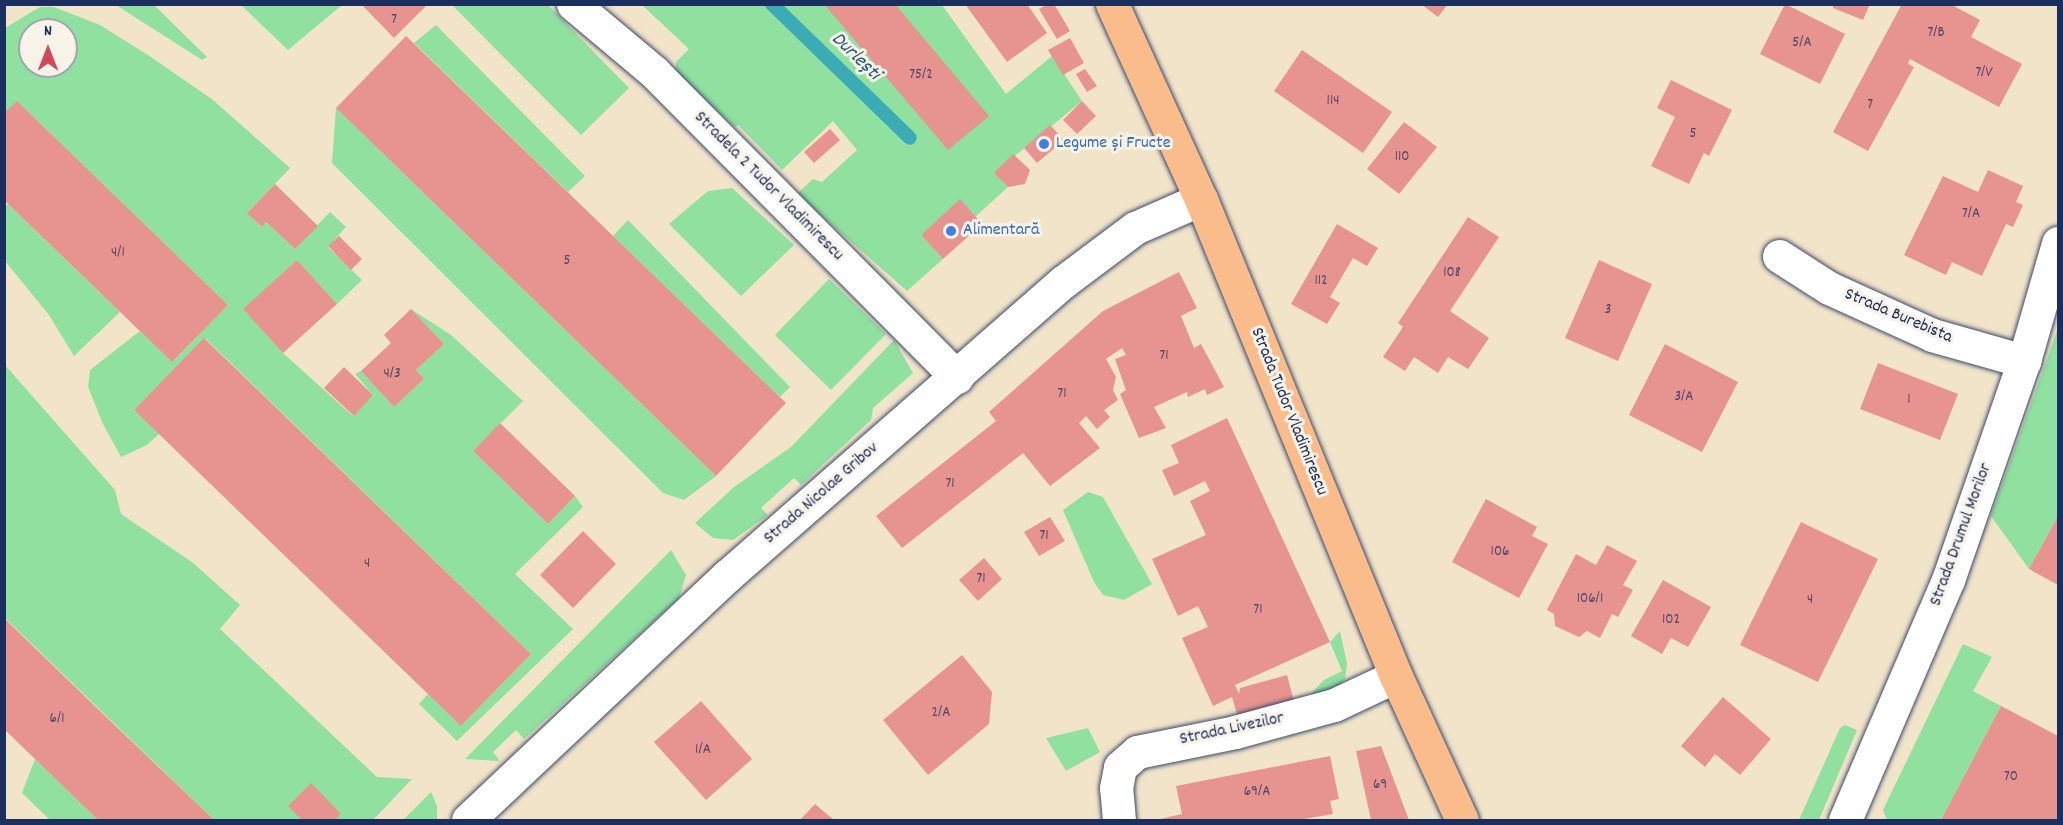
<!DOCTYPE html>
<meta charset="utf-8">
<style>
body{margin:0}
#map{position:relative;width:2063px;height:825px;overflow:hidden;background:#f2e4c9;font-family:Dekko,sans-serif}
div>[style]{position:absolute}
[style*='--x']{left:calc(var(--x)*1px);top:calc(var(--y)*1px);width:calc(var(--w)*1px);rotate:calc(var(--a)*1deg)}
.green>*{inset:0;background:#90e0a0}
.stream>*{height:14px;margin:-7px;padding:0 7px;transform-origin:7px;border-radius:7px;background:#3bacb6}
.building>*{inset:0;background:#e7938f}
.roads{filter:drop-shadow(0 0 2px #3b4a6e) drop-shadow(0 0 2px #3b4a6e)}
.minor>*{height:33px;margin:-16.5px;padding:0 16.5px;transform-origin:16.5px;border-radius:16.5px;background:#fff}
.major>*{height:33px;margin:-16.5px;padding:0 16.5px;transform-origin:16.5px;border-radius:16.5px;background:#fabc8b}
.dots>*{width:16px;height:16px;translate:-50% -50%;box-sizing:border-box;border:3px solid #f7f3e8;border-radius:50%}
span{translate:-50% -50%;white-space:nowrap;text-align:center;line-height:1.15;-webkit-text-stroke:6px #f7f3e8;paint-order:stroke}
.number-label{font-size:15px;color:#4e486a}
.number-label span{-webkit-text-stroke-width:0}
.shop-label{font-size:18px;color:#366cbe}
.left{translate:0 -50%;text-align:left}
.street-label{font-size:18px;color:#1b2f5e}
.water-label{font-size:20px;color:#265b7d;font-style:italic}
.frame{position:absolute;inset:0;border:6px solid #1b2f5e;pointer-events:none}
.north{position:absolute;left:18px;top:18px;width:60px;height:60px;box-sizing:border-box;background:#f7f3e8;border:2px solid #9fa5b1;border-radius:50%;rotate:0deg;font-size:16px;font-weight:700;line-height:24px;text-align:center;color:#1b2f5e}
.north::after{content:'';display:block;margin:auto;width:21px;height:27px;background:#d1495b;clip-path:polygon(50% 0,100% 100%,50% 72%,0 100%)}
</style>
<div id="map">
<div class="green">
<div style="clip-path:polygon(116px 5px,154px 5px,207px 57px,202px 60px)"></div>
<div style="clip-path:polygon(241px 5px,342px 5px,288px 50px)"></div>
<div style="clip-path:polygon(452px 5px,548px 5px,629px 88px,581px 135px)"></div>
<div style="clip-path:polygon(642px 5px,942px 5px,1006px 94px,1052px 56px,1082px 101px,994px 173px,1008px 187px,975px 217px,960px 200px,921px 235px,943px 259px,907px 291px,797px 194px,813px 179px,822px 182px,857px 150px,833px 121px,782px 170px,738px 125px,735px 127px,675px 73px,676px 62px,689px 49px)"></div>
<div style="clip-path:polygon(evenodd,40px 7px,54px 7px,100px 25px,148px 55px,213px 100px,290px 168px,248px 212px,261px 227px,266px 222px,295px 249px,330px 212px,346px 227px,328px 247px,362px 280px,337px 304px,297px 260px,244px 309px,283px 353px,353px 416px,373px 395px,355px 374px,361px 371px,394px 407px,424px 379px,416px 370px,444px 344px,411px 309px,451px 335px,523px 401px,473px 451px,548px 524px,575px 496px,583px 507px,515px 574px,573px 629px,457px 741px,419px 704px,428px 694px,461px 726px,531px 654px,205px 338px,134px 410px,159px 434px,147px 445px,121px 457px,103px 424px,88px 387px,90px 370px,140px 331px,172px 362px,228px 305px,17px 101px,5px 113px,5px 28px,40px 7px,30px 30px,66px 30px,66px 66px,30px 66px,30px 30px)"></div>
<div style="clip-path:polygon(436px 25px,585px 176px,568px 192px,414px 43px)"></div>
<div style="clip-path:polygon(336px 108px,716px 476px,684px 500px,663px 493px,332px 163px)"></div>
<div style="clip-path:polygon(732px 188px,794px 245px,741px 296px,669px 224px,708px 191px)"></div>
<div style="clip-path:polygon(8px 204px,120px 312px,74px 356px,49px 315px,5px 261px,5px 207px)"></div>
<div style="clip-path:polygon(628px 220px,790px 387px,780px 397px,613px 236px)"></div>
<div style="clip-path:polygon(829px 279px,886px 334px,831px 390px,775px 335px)"></div>
<div style="clip-path:polygon(2058px 328px,2058px 516px,2029px 569px,1991px 516px)"></div>
<div style="clip-path:polygon(894px 340px,913px 373px,873px 408px,871px 420px,801px 485px,794px 478px,761px 508px,768px 515px,733px 540px,713px 538px,695px 523px,734px 487px,791px 447px)"></div>
<div style="clip-path:polygon(4px 364px,115px 490px,121px 514px,192px 562px,240px 605px,220px 629px,377px 777px,412px 779px,373px 820px,214px 820px,5px 618px)"></div>
<div style="clip-path:polygon(1088px 492px,1103px 497px,1152px 584px,1124px 600px,1103px 595px,1094px 582px,1063px 510px)"></div>
<div style="clip-path:polygon(671px 550px,686px 575px,679px 598px,524px 739px,516px 730px,493px 752px,500px 761px,465px 759px)"></div>
<div style="clip-path:polygon(1340px 631px,1347px 664px,1345px 679px,1326px 698px,1310px 695px,1324px 680px,1342px 671px,1330px 642px)"></div>
<div style="clip-path:polygon(1963px 644px,1992px 657px,1973px 691px,2001px 706px,1941px 820px,1887px 820px,1883px 810px)"></div>
<div style="clip-path:polygon(1845px 725px,1857px 730px,1819px 820px,1799px 820px,1840px 728px)"></div>
<div style="clip-path:polygon(1088px 728px,1100px 752px,1066px 771px,1046px 738px)"></div>
<div style="clip-path:polygon(35px 759px,98px 820px,50px 820px,22px 793px)"></div>
<div style="clip-path:polygon(431px 792px,437px 806px,437px 820px,403px 820px)"></div>
</div>
<div class="stream">
<div style="--x:772;--y:4;--w:192;--a:44.2"></div>
</div>
<div class="building">
<div style="clip-path:polygon(361px 4px,428px 4px,394px 38px)"></div>
<div style="clip-path:polygon(824px 4px,895px 4px,989px 116px,948px 150px)"></div>
<div style="clip-path:polygon(965px 4px,1027px 4px,1047px 33px,1007px 62px)"></div>
<div style="clip-path:polygon(1048px 4px,1054px 4px,1070px 31px,1057px 39px,1039px 9px)"></div>
<div style="clip-path:polygon(1421px 4px,1448px 4px,1438px 17px)"></div>
<div style="clip-path:polygon(1785px 4px,1845px 34px,1820px 84px,1760px 54px)"></div>
<div style="clip-path:polygon(1834px 4px,1870px 4px,1863px 20px,1833px 8px)"></div>
<div style="clip-path:polygon(1902px 4px,1950px 4px,1980px 20px,1971px 37px,2022px 64px,1999px 107px,1910px 59px,1908px 64px,1914px 67px,1868px 151px,1833px 132px)"></div>
<div style="clip-path:polygon(406px 36px,786px 403px,716px 476px,336px 108px)"></div>
<div style="clip-path:polygon(1070px 38px,1084px 63px,1063px 75px,1048px 50px)"></div>
<div style="clip-path:polygon(1302px 50px,1392px 112px,1363px 153px,1274px 91px)"></div>
<div style="clip-path:polygon(1085px 69px,1097px 86px,1087px 92px,1076px 74px)"></div>
<div style="clip-path:polygon(1671px 80px,1732px 110px,1709px 156px,1704px 153px,1689px 184px,1651px 166px,1675px 117px,1657px 108px)"></div>
<div style="clip-path:polygon(17px 101px,228px 305px,172px 362px,4px 200px,4px 113px)"></div>
<div style="clip-path:polygon(1082px 101px,1096px 116px,1077px 134px,1063px 120px)"></div>
<div style="clip-path:polygon(1404px 122px,1437px 147px,1399px 194px,1367px 169px)"></div>
<div style="clip-path:polygon(1050px 125px,1064px 140px,1037px 163px,1024px 148px)"></div>
<div style="clip-path:polygon(830px 129px,840px 140px,814px 163px,804px 152px)"></div>
<div style="clip-path:polygon(1013px 154px,1030px 170px,1025px 184px,1008px 187px,994px 173px)"></div>
<div style="clip-path:polygon(1988px 170px,2023px 186px,2016px 202px,2023px 205px,2013px 227px,2006px 224px,1982px 276px,1952px 262px,1946px 275px,1904px 255px,1943px 176px,1978px 192px)"></div>
<div style="clip-path:polygon(275px 184px,318px 226px,295px 249px,266px 222px,262px 227px,247px 213px)"></div>
<div style="clip-path:polygon(960px 199px,982px 224px,943px 259px,921px 235px)"></div>
<div style="clip-path:polygon(1468px 217px,1499px 237px,1450px 311px,1489px 338px,1468px 369px,1448px 357px,1438px 373px,1414px 357px,1405px 371px,1383px 357px,1403px 327px,1398px 323px)"></div>
<div style="clip-path:polygon(1337px 224px,1378px 248px,1367px 266px,1353px 258px,1330px 297px,1340px 303px,1327px 324px,1291px 304px)"></div>
<div style="clip-path:polygon(339px 236px,362px 259px,351px 270px,328px 246px)"></div>
<div style="clip-path:polygon(297px 260px,337px 304px,283px 353px,243px 309px)"></div>
<div style="clip-path:polygon(1599px 260px,1652px 284px,1618px 361px,1565px 338px)"></div>
<div style="clip-path:polygon(1179px 272px,1197px 308px,1181px 316px,1194px 348px,1201px 344px,1224px 387px,1207px 395px,1205px 389px,1188px 397px,1187px 392px,1154px 407px,1166px 428px,1139px 438px,1120px 394px,1126px 390px,1115px 359px,1126px 355px,1122px 348px,1106px 359px,1116px 377px,1113px 390px,1118px 400px,1104px 410px,1110px 417px,1097px 429px,1086px 416px,1079px 423px,1100px 448px,1050px 486px,1023px 453px,902px 548px,876px 516px,996px 421px,989px 412px,1103px 311px)"></div>
<div style="clip-path:polygon(411px 309px,444px 344px,416px 370px,424px 379px,394px 407px,361px 371px,391px 343px,384px 335px)"></div>
<div style="clip-path:polygon(204px 338px,531px 654px,461px 726px,134px 410px)"></div>
<div style="clip-path:polygon(1665px 344px,1738px 382px,1702px 452px,1629px 415px)"></div>
<div style="clip-path:polygon(1878px 363px,1958px 394px,1940px 440px,1860px 409px)"></div>
<div style="clip-path:polygon(344px 367px,373px 395px,354px 416px,324px 388px)"></div>
<div style="clip-path:polygon(1227px 418px,1330px 642px,1235px 685px,1239px 694px,1240px 688px,1287px 675px,1295px 705px,1247px 718px,1237px 714px,1232px 697px,1213px 706px,1182px 638px,1208px 627px,1198px 606px,1178px 616px,1152px 559px,1206px 535px,1190px 501px,1210px 491px,1205px 481px,1174px 496px,1162px 470px,1179px 463px,1171px 445px)"></div>
<div style="clip-path:polygon(500px 423px,575px 496px,548px 524px,473px 451px)"></div>
<div style="clip-path:polygon(1486px 499px,1537px 527px,1532px 536px,1548px 544px,1519px 598px,1452px 562px)"></div>
<div style="clip-path:polygon(2058px 516px,2058px 585px,2029px 569px)"></div>
<div style="clip-path:polygon(1050px 517px,1065px 541px,1039px 556px,1024px 532px)"></div>
<div style="clip-path:polygon(1801px 522px,1878px 559px,1818px 682px,1740px 645px)"></div>
<div style="clip-path:polygon(583px 531px,616px 564px,573px 608px,540px 575px)"></div>
<div style="clip-path:polygon(1607px 545px,1637px 561px,1623px 585px,1633px 590px,1618px 617px,1612px 614px,1600px 638px,1587px 631px,1579px 637px,1555px 626px,1554px 614px,1547px 610px,1576px 554px,1596px 565px)"></div>
<div style="clip-path:polygon(984px 558px,1002px 579px,978px 601px,959px 580px)"></div>
<div style="clip-path:polygon(1663px 580px,1711px 607px,1688px 647px,1671px 638px,1662px 654px,1631px 636px)"></div>
<div style="clip-path:polygon(4px 618px,99px 710px,214px 820px,98px 820px,4px 729px)"></div>
<div style="clip-path:polygon(962px 655px,992px 692px,989px 724px,928px 775px,883px 720px)"></div>
<div style="clip-path:polygon(1723px 697px,1771px 739px,1740px 775px,1715px 754px,1705px 767px,1681px 746px)"></div>
<div style="clip-path:polygon(701px 701px,752px 759px,706px 800px,654px 742px)"></div>
<div style="clip-path:polygon(2001px 706px,2058px 736px,2058px 820px,1941px 820px)"></div>
<div style="clip-path:polygon(1381px 746px,1409px 820px,1371px 820px,1356px 751px)"></div>
<div style="clip-path:polygon(1330px 756px,1339px 799px,1330px 801px,1333px 814px,1298px 820px,1156px 820px,1182px 814px,1176px 786px)"></div>
<div style="clip-path:polygon(311px 783px,341px 814px,334px 820px,302px 820px,288px 806px)"></div>
<div style="clip-path:polygon(815px 804px,834px 820px,800px 820px)"></div>
</div>
<div class="roads">
<div class="minor">
<div style="--x:573;--y:4;--w:106;--a:40"></div>
<div style="--x:654;--y:72;--w:430;--a:45.2"></div>
<div style="--x:1779;--y:256;--w:59;--a:32.6"></div>
<div style="--x:1829;--y:288;--w:113;--a:24.5"></div>
<div style="--x:1932;--y:335;--w:96;--a:15.8"></div>
<div style="--x:468;--y:820;--w:356;--a:-43.3"></div>
<div style="--x:727;--y:576;--w:446;--a:-41.2"></div>
<div style="--x:1063;--y:282;--w:90;--a:-36.9"></div>
<div style="--x:1135;--y:228;--w:72;--a:-23.7"></div>
<div style="--x:1119;--y:820;--w:32;--a:-95"></div>
<div style="--x:1116;--y:788;--w:21;--a:-79"></div>
<div style="--x:1120;--y:767;--w:23;--a:-41"></div>
<div style="--x:1137;--y:752;--w:100;--a:-11.5"></div>
<div style="--x:1235;--y:732;--w:103;--a:-15.3"></div>
<div style="--x:1334;--y:705;--w:68;--a:-25.1"></div>
<div style="--x:1845;--y:820;--w:261;--a:-66.8"></div>
<div style="--x:1948;--y:580;--w:232;--a:-70.9"></div>
<div style="--x:2024;--y:361;--w:123;--a:-73.9"></div>
</div>
<div class="major">
<div style="--x:1112;--y:4;--w:214;--a:65.5"></div>
<div style="--x:1201;--y:199;--w:515;--a:67.77"></div>
<div style="--x:1396;--y:676;--w:158;--a:65.4"></div>
</div>
</div>
<div class="dots">
<div style="left:1044px;top:144px;background:#3f7fe0"></div>
<div style="left:951px;top:231px;background:#3f7fe0"></div>
</div>
<div class="number-label">
<span style="left:394px;top:21px">7</span>
<span style="left:1936px;top:34px">7/B</span>
<span style="left:1802px;top:44px">5/A</span>
<span style="left:1984px;top:74px">7/V</span>
<span style="left:921px;top:76px">75/2</span>
<span style="left:1333px;top:102px">114</span>
<span style="left:1870px;top:106px">7</span>
<span style="left:1693px;top:135px">5</span>
<span style="left:1402px;top:158px">110</span>
<span style="left:1971px;top:215px">7/A</span>
<span style="left:118px;top:254px">4/1</span>
<span style="left:567px;top:262px">5</span>
<span style="left:1452px;top:274px">108</span>
<span style="left:1321px;top:282px">112</span>
<span style="left:1608px;top:311px">3</span>
<span style="left:1164px;top:357px">71</span>
<span style="left:392px;top:375px">4/3</span>
<span style="left:1062px;top:395px">71</span>
<span style="left:1684px;top:398px">3/A</span>
<span style="left:1909px;top:401px">1</span>
<span style="left:950px;top:485px">71</span>
<span style="left:1044px;top:537px">71</span>
<span style="left:1500px;top:553px">106</span>
<span style="left:367px;top:565px">4</span>
<span style="left:981px;top:580px">71</span>
<span style="left:1590px;top:600px">106/1</span>
<span style="left:1810px;top:601px">4</span>
<span style="left:1258px;top:611px">71</span>
<span style="left:1671px;top:621px">102</span>
<span style="left:941px;top:714px">2/A</span>
<span style="left:57px;top:720px">6/1</span>
<span style="left:703px;top:751px">1/A</span>
<span style="left:2011px;top:778px">70</span>
<span style="left:1380px;top:786px">69</span>
<span style="left:1257px;top:793px">69/A</span>
</div>
<div class="shop-label">
<span class="left" style="left:1056px;top:144px">Legume și Fructe</span>
<span class="left" style="left:963px;top:231px">Alimentară</span>
</div>
<div class="street-label">
<span style="left:768px;top:187px;rotate:45deg">Stradela 2 Tudor Vladimirescu</span>
<span style="left:1898px;top:317px;rotate:23deg">Strada Burebista</span>
<span style="left:1288px;top:412px;rotate:68deg">Strada Tudor Vladimirescu</span>
<span style="left:822px;top:494px;rotate:-41deg">Strada Nicolae Gribov</span>
<span style="left:1962px;top:535px;rotate:-70deg">Strada Drumul Morilor</span>
<span style="left:1232px;top:730px;rotate:-12deg">Strada Livezilor</span>
</div>
<div class="water-label">
<span style="left:855px;top:57px;rotate:44deg">Durlești</span>
</div>
<div class="frame"></div>
<div class="north">N</div>
</div>
